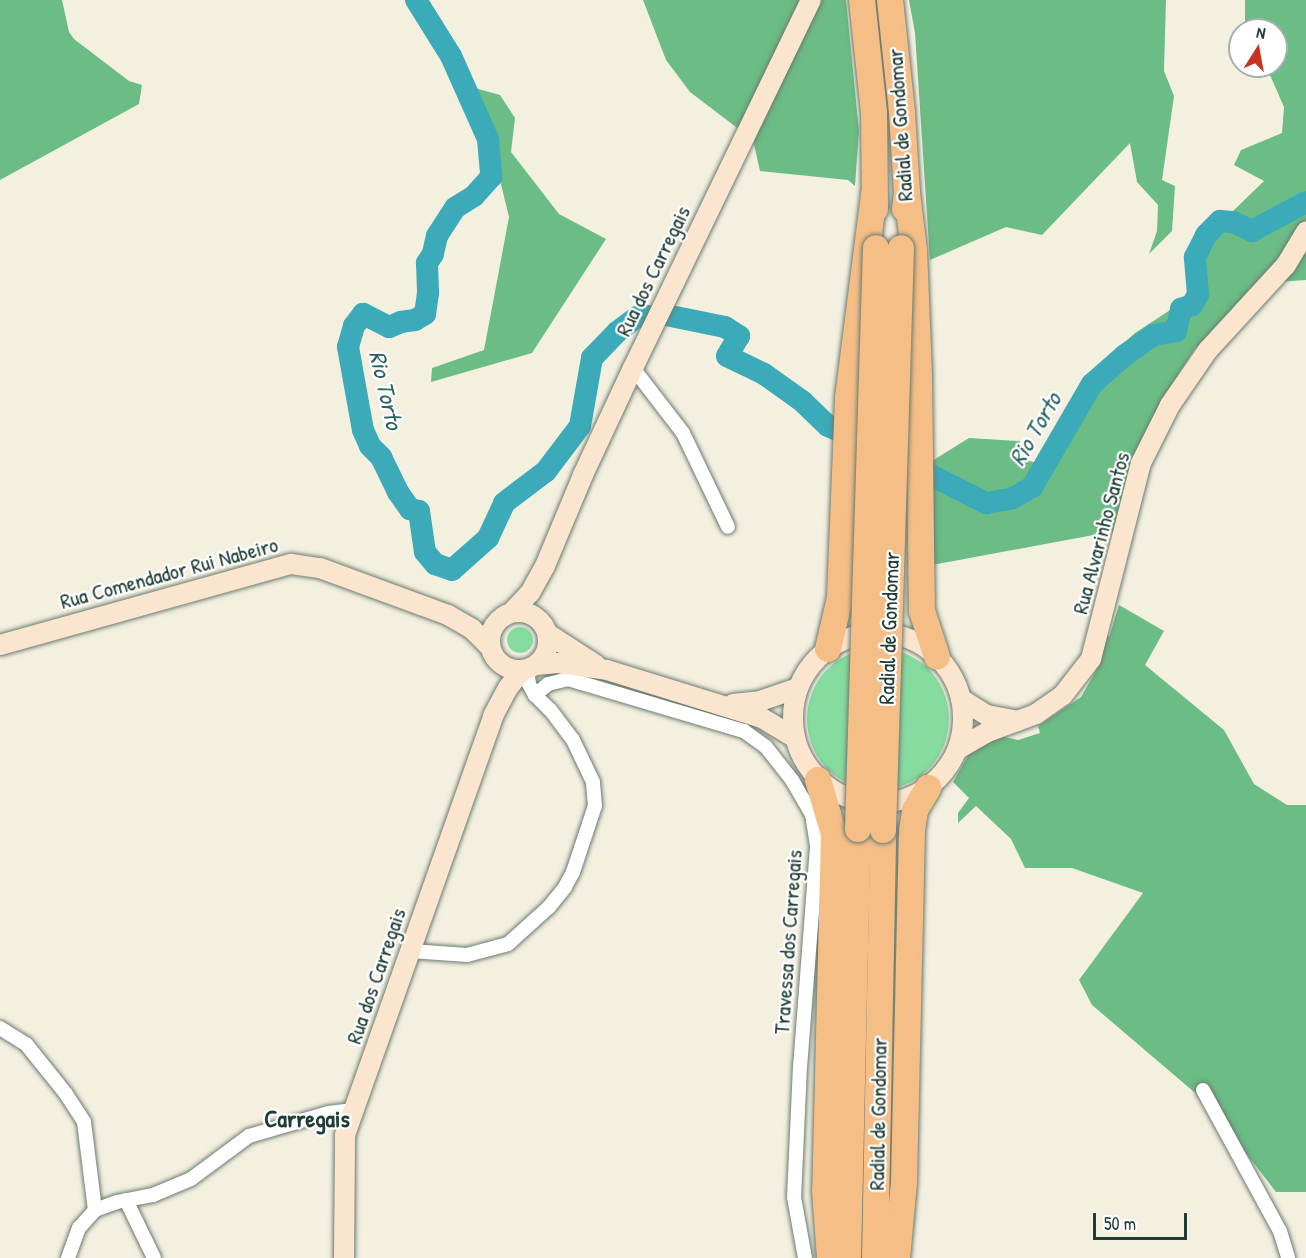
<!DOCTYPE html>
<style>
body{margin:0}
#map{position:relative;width:1306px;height:1258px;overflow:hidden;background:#f4f0e0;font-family:"Patrick Hand",sans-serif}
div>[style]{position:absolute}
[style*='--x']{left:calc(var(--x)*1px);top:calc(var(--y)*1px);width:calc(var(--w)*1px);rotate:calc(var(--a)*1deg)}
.green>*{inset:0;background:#86dc9f}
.round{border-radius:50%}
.forest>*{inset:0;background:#6cbc86}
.river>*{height:22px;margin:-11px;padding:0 11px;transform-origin:11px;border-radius:11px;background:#3baab9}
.roads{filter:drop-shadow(0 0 2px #6a7c70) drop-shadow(0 0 2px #6a7c70)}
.street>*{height:14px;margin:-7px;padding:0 7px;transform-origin:7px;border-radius:7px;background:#fff}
.secondary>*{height:20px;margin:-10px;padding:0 10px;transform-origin:10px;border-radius:10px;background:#fbe5cf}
.secondary>.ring{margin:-10px;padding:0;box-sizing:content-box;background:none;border:20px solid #fbe5cf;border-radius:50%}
.highway>*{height:26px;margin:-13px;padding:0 13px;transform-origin:13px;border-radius:13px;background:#f6be87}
.bridges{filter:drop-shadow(0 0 2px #6a7c70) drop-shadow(0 0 2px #6a7c70)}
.highway-bridge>*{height:26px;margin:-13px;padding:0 13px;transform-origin:13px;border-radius:13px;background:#f6be87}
span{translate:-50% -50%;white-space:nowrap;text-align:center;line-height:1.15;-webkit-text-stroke:4.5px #fff;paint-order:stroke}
.street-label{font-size:22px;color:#1f3d34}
.water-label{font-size:24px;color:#296363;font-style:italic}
.neighbourhood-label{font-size:24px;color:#1f3d34;font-weight:700}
.north{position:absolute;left:1228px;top:18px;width:60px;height:60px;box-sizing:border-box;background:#fff;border:2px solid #a5b1ae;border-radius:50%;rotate:11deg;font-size:16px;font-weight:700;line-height:24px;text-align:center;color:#1f3d34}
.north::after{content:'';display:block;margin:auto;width:21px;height:27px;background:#c8321e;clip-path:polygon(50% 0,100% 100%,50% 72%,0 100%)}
.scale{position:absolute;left:1093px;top:1213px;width:94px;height:27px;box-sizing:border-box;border:3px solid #1f3d34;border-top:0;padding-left:8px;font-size:18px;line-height:21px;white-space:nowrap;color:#1f3d34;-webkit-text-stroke:4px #fff;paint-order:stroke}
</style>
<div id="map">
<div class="green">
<div class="round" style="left:507px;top:627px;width:26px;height:26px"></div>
<div class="round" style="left:807px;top:648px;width:142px;height:142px"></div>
</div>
<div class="forest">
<div style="clip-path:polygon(0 0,62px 0,69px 32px,74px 39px,129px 81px,142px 85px,139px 104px,0 180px)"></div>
<div style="clip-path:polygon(643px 0,846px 0,859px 131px,855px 186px,848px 180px,760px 171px,753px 140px,690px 92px,666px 60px)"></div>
<div style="clip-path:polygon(909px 0,1166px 0,1164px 71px,1174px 96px,1162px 180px,1175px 186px,1172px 231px,1149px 254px,1157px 231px,1158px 205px,1137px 182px,1130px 143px,1042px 235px,1006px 227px,930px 260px,915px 33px)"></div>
<div style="clip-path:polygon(1245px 0,1306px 0,1306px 280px,1264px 283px,1231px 311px,1194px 350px,1165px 395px,1115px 531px,932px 565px,932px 461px,969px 438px,1020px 441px,1021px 459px,1034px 462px,1044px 475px,1095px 387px,1105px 360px,1135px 333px,1193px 295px,1191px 254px,1197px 240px,1214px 217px,1231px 213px,1264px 181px,1234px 165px,1241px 150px,1282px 133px,1284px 107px,1266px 66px,1276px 66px,1276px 30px,1250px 30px,1245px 21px)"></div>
<div style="clip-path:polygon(471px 87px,500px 95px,515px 118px,511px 152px,559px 214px,606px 239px,532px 353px,431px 382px,432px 368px,484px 350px,509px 217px,489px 135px)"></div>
<div style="clip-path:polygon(1119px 605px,1164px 631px,1145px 665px,1224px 730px,1254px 784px,1287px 805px,1306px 805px,1306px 1192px,1276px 1192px,1207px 1103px,1092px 1005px,1079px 980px,1143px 893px,1072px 868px,1025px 868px,1011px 839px,976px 806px,958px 823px,958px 813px,969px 798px,953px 782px,973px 747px,974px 730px,1018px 740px,1040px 733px,1038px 726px,1081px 697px,1097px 669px,1106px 635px,1109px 637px)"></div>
</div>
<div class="river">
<div style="--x:416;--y:0;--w:66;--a:58"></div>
<div style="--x:451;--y:56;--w:91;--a:66"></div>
<div style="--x:488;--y:139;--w:38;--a:85"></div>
<div style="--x:491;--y:177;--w:25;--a:132"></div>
<div style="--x:474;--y:196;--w:22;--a:148"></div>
<div style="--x:455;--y:208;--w:33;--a:123"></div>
<div style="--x:437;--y:236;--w:18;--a:103"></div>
<div style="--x:433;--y:254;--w:11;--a:124"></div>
<div style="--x:427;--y:263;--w:30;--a:88"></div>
<div style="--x:428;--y:293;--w:21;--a:98"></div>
<div style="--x:425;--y:314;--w:12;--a:149"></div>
<div style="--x:415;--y:320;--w:14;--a:172"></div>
<div style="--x:401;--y:322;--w:13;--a:157"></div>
<div style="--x:389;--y:327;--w:29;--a:-153"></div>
<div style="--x:363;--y:314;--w:15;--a:127"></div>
<div style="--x:354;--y:326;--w:22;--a:106"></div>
<div style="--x:348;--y:347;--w:84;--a:79.8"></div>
<div style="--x:363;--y:430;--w:17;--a:66"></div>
<div style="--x:370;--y:446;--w:16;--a:45"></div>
<div style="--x:381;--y:457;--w:39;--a:64"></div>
<div style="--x:398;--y:492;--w:21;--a:55"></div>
<div style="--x:410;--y:509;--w:9;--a:13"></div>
<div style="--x:419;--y:511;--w:41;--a:81.7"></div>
<div style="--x:425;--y:552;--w:16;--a:50"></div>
<div style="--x:435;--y:564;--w:18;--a:19"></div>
<div style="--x:452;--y:570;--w:48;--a:-41.6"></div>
<div style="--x:488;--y:538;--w:38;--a:-65"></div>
<div style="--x:504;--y:503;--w:53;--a:-37.3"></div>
<div style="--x:546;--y:471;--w:56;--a:-52.9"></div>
<div style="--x:580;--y:426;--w:69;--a:-80"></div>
<div style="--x:592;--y:358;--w:36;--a:-46"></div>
<div style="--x:617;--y:332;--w:25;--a:-37"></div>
<div style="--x:637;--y:317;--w:12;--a:-5"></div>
<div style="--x:666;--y:315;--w:60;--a:11.5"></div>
<div style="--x:725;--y:327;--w:17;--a:33"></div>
<div style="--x:739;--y:336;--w:23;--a:121"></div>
<div style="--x:727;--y:356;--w:41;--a:25.9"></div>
<div style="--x:764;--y:374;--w:47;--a:35.4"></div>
<div style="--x:802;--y:401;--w:36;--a:44"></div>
<div style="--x:828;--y:426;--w:36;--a:24"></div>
<div style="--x:907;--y:463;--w:89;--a:26.9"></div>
<div style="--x:986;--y:503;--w:27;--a:-10"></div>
<div style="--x:1013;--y:498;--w:22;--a:-30"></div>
<div style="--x:1032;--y:487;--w:119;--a:-59.8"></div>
<div style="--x:1092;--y:384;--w:44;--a:-41.3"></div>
<div style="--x:1125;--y:355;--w:35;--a:-35"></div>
<div style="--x:1154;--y:335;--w:22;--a:-10"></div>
<div style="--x:1176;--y:331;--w:23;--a:-77"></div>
<div style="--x:1181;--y:309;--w:12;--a:-20"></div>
<div style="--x:1192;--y:305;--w:13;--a:-61"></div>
<div style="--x:1198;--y:294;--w:37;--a:-95"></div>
<div style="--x:1195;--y:257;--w:25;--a:-63"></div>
<div style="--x:1206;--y:235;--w:20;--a:-45"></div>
<div style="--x:1220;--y:221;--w:13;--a:4"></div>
<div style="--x:1233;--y:222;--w:21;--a:25"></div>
<div style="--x:1252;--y:231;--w:61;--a:-28.2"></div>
</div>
<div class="roads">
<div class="street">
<div style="--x:633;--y:368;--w:82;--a:52.4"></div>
<div style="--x:683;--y:433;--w:104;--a:64.4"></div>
<div style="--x:535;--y:695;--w:17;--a:-40"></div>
<div style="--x:548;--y:684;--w:21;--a:-14"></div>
<div style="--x:568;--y:679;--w:184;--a:16.5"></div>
<div style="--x:744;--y:731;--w:27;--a:36"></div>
<div style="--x:766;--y:747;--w:42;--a:51.8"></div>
<div style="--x:792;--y:780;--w:39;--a:60"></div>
<div style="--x:812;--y:814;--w:33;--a:81"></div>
<div style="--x:817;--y:847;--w:220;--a:94.4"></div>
<div style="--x:800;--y:1066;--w:131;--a:92.6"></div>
<div style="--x:794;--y:1197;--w:62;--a:79.8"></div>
<div style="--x:411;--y:951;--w:56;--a:4.1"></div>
<div style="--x:467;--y:955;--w:42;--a:-15"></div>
<div style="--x:508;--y:944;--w:55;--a:-42.1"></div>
<div style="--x:549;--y:907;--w:26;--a:-51"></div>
<div style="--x:565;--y:887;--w:17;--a:-62"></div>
<div style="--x:573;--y:872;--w:70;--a:-71.6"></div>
<div style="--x:595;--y:806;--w:24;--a:-95"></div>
<div style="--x:593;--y:782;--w:47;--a:-115.5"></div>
<div style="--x:573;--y:740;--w:38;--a:-127"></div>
<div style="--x:550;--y:710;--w:21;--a:-135"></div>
<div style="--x:535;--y:695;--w:13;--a:-119"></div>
<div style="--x:529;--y:684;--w:16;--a:-97"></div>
<div style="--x:0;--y:1028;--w:31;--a:32"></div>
<div style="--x:26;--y:1044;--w:64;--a:51.3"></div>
<div style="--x:66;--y:1094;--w:33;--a:57"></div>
<div style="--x:84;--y:1122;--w:89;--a:82.9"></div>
<div style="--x:1203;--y:1090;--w:161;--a:61.4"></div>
<div style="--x:1280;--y:1231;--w:28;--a:73"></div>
<div style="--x:126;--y:1200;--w:64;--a:64.2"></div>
<div style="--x:68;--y:1258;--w:32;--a:-70"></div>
<div style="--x:79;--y:1228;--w:24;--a:-48"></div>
<div style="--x:95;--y:1210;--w:23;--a:-20"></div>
<div style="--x:117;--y:1202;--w:37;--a:-11"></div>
<div style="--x:153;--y:1195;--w:41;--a:-22.8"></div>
<div style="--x:191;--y:1179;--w:72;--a:-36.6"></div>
<div style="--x:249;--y:1136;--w:82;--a:-16.2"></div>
<div style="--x:328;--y:1113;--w:26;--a:-7"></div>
</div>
<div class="secondary">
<div class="ring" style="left:490px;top:612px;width:38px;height:38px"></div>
<div style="--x:512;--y:612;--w:26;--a:-47"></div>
<div style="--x:530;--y:593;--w:31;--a:-61"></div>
<div style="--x:545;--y:566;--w:99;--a:-67.3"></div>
<div style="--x:583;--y:475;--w:118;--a:-65"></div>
<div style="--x:633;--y:368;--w:409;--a:-64.2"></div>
<div class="ring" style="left:793px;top:633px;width:150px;height:150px"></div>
<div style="--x:548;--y:634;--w:57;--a:32.9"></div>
<div style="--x:0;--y:645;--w:302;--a:-15.6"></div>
<div style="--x:291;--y:564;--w:29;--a:8"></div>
<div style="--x:320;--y:568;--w:136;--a:20.2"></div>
<div style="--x:448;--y:615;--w:28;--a:30"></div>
<div style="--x:472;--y:629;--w:25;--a:45"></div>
<div style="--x:536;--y:665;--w:22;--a:-5"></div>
<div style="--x:558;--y:663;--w:49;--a:8.1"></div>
<div style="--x:607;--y:670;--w:162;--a:17.2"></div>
<div style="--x:762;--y:718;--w:37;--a:31"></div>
<div style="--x:961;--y:699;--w:31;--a:32"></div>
<div style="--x:987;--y:715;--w:31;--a:11"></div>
<div style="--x:733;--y:704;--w:27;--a:-6"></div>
<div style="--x:760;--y:701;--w:40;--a:-18.9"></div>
<div style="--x:958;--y:749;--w:34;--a:-30"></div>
<div style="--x:988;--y:732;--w:51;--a:-20.6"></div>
<div style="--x:1036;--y:714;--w:33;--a:-35"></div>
<div style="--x:1063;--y:695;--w:46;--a:-52.1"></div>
<div style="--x:1091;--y:659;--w:202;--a:-75.7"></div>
<div style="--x:1141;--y:463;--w:65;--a:-63.4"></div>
<div style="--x:1170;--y:405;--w:67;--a:-55.4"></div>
<div style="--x:1208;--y:350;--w:115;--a:-47.5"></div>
<div style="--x:1286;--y:265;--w:39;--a:-59"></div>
<div style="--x:344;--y:1258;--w:123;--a:-89.5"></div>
<div style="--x:345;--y:1135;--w:444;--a:-70.5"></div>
<div style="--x:493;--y:716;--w:32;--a:-62"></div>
<div style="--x:508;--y:688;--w:23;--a:-52"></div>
</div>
<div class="highway">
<div style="--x:862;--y:0;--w:113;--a:83.9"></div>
<div style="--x:874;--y:112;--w:97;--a:89.4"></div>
<div style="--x:890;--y:0;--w:114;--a:83.9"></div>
<div style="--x:902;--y:113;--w:80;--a:86.4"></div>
<div style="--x:907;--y:193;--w:16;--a:97"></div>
<div style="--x:907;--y:193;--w:57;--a:83"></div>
<div style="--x:914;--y:250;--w:127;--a:87.7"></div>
<div style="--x:919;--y:377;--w:234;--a:89.3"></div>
<div style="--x:922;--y:611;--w:48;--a:71.9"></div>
<div style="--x:828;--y:649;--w:52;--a:-76.8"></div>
<div style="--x:840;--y:598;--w:200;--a:-87.7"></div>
<div style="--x:848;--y:398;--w:206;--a:-82.7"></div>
<div style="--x:818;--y:780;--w:56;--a:73.5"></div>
<div style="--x:834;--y:834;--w:356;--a:91.4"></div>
<div style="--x:825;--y:1190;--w:68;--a:85.8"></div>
<div style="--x:848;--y:1258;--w:429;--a:-88.7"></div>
<div style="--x:875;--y:1258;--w:428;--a:-88.9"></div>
<div style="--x:897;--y:1258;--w:76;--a:-84.7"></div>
<div style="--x:904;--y:1182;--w:352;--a:-88.7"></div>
<div style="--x:912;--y:830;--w:20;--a:-81"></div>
<div style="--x:915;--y:810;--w:26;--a:-59"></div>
</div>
</div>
<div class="bridges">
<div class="highway-bridge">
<div style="--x:858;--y:829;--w:581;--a:-88.23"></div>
<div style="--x:883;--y:830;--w:582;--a:-88.23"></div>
</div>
</div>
<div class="street-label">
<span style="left:900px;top:125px;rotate:-94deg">Radial de Gondomar</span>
<span style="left:653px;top:271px;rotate:-64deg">Rua dos Carregais</span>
<span style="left:1101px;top:533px;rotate:-75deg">Rua Alvarinho Santos</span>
<span style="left:169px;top:573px;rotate:-15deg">Rua Comendador Rui Nabeiro</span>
<span style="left:889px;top:628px;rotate:-88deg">Radial de Gondomar</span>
<span style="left:788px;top:942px;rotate:-86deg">Travessa dos Carregais</span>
<span style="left:376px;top:976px;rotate:-71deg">Rua dos Carregais</span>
<span style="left:878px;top:1114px;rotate:-89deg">Radial de Gondomar</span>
</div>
<div class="water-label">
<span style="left:386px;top:390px;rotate:77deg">Rio Torto</span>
<span style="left:1035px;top:429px;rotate:-60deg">Rio Torto</span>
</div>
<div class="neighbourhood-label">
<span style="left:307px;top:1119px">Carregais</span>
</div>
<div class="north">N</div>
<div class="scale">50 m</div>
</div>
